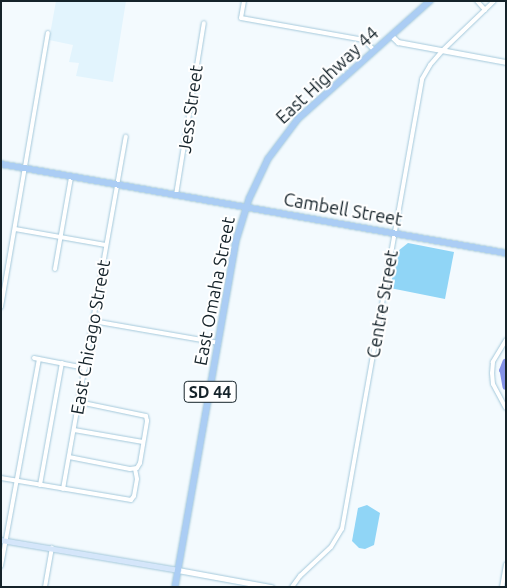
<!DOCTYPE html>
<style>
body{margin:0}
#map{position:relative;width:507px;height:588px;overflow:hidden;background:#f3fafe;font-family:Ubuntu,sans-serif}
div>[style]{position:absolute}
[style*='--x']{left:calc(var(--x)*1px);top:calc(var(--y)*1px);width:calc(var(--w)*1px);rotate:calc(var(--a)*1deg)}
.built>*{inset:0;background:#e2f4fd}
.green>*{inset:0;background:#90d5f6}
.river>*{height:5.5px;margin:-2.75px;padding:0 2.75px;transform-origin:2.75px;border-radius:2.75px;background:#8492e6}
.roads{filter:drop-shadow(0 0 1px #a5c9db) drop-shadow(0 0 1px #a5c9db)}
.minor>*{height:4px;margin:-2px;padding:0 2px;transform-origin:2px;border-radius:2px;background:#fff}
.tertiary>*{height:4.5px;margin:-2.25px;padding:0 2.25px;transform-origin:2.25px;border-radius:2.25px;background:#fff}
.secondary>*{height:5px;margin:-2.5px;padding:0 2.5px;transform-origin:2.5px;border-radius:2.5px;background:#d5e6fa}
.primary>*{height:5.5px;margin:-2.75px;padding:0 2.75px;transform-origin:2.75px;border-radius:2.75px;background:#abcdf4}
span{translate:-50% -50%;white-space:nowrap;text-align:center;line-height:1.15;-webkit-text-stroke:4px #fff;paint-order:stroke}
.shield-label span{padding:1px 4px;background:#fff;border:1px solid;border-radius:4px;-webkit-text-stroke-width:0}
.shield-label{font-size:16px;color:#15232a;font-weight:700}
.street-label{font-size:18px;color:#15232a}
.frame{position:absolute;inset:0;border:2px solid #15232a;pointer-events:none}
</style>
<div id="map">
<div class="built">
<div style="clip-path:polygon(56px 1px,126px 1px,113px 82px,76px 76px,79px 63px,69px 62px,73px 45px,49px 40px)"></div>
</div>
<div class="green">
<div style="clip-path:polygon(408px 243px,454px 252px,445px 299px,390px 288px,398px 251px)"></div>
<div style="clip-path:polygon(367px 505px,380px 513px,374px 545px,365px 549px,359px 548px,352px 541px,358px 508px)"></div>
</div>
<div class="river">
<div style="--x:506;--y:362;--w:9;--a:111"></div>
<div style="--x:503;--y:370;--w:17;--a:80"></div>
</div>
<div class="roads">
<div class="minor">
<div style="--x:244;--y:1;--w:17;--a:100"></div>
<div style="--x:241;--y:18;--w:125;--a:10.1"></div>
<div style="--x:364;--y:40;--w:14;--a:45"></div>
<div style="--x:477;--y:1;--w:12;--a:48"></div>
<div style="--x:176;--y:195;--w:174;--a:-80.8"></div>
<div style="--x:15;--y:229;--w:92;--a:10"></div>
<div style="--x:55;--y:269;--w:93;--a:-80.1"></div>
<div style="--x:1;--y:307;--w:278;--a:-80.3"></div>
<div style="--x:93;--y:321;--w:128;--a:9.9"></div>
<div style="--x:506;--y:340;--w:26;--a:121"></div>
<div style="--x:493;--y:362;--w:11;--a:95"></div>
<div style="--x:492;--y:373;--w:11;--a:85"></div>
<div style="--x:493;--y:384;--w:27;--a:62"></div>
<div style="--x:34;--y:358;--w:52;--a:11.1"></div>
<div style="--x:74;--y:430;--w:70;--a:9.9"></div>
<div style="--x:69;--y:457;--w:62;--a:11.1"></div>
<div style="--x:130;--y:469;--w:7;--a:-8"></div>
<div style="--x:137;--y:468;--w:6;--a:-59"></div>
<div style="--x:140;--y:463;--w:43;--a:-80.5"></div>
<div style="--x:147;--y:421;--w:5;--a:-101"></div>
<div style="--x:146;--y:416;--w:68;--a:-168.2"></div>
<div style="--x:1;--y:478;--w:132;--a:9.6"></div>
<div style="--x:131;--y:500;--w:5;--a:-53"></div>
<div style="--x:134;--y:496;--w:17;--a:-80"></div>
<div style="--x:137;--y:479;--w:10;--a:-101"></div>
<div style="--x:40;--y:485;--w:124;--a:-79.8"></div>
<div style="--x:63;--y:489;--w:358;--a:-79.9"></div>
<div style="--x:1;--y:566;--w:210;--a:-79.6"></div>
<div style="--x:45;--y:587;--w:40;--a:-80"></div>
<div style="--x:292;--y:587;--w:14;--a:-54"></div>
<div style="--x:300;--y:576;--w:42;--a:-43.1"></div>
<div style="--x:331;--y:547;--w:21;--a:-59"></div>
<div style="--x:342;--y:529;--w:457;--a:-79.9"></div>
<div style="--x:422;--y:79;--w:16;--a:-60"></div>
<div style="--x:430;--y:65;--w:18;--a:-49"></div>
<div style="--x:442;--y:51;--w:72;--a:-43.9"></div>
<div style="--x:502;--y:587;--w:23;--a:-80"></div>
</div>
<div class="tertiary">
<div style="--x:391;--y:35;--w:10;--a:45"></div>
<div style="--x:398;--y:42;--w:110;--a:10.5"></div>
<div style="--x:178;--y:570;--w:95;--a:10.4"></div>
</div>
<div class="secondary">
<div style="--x:1;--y:540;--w:180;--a:9.6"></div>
</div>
<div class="primary">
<div style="--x:1;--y:164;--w:513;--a:10"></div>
<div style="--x:175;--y:587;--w:351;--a:-80"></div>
<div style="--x:236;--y:241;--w:44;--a:-72.8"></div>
<div style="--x:249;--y:199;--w:44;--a:-64.6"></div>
<div style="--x:268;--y:159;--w:50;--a:-53.1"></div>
<div style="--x:298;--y:119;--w:177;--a:-41.8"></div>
</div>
</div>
<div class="shield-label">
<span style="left:210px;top:392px">SD 44</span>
</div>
<div class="street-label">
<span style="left:327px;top:75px;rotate:-43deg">East Highway 44</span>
<span style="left:190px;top:109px;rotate:-82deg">Jess Street</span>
<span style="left:343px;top:209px;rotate:10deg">Cambell Street</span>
<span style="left:214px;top:291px;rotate:-79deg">East Omaha Street</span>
<span style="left:382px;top:304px;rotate:-80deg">Centre Street</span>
<span style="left:90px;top:337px;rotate:-80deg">East Chicago Street</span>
</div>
<div class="frame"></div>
</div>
